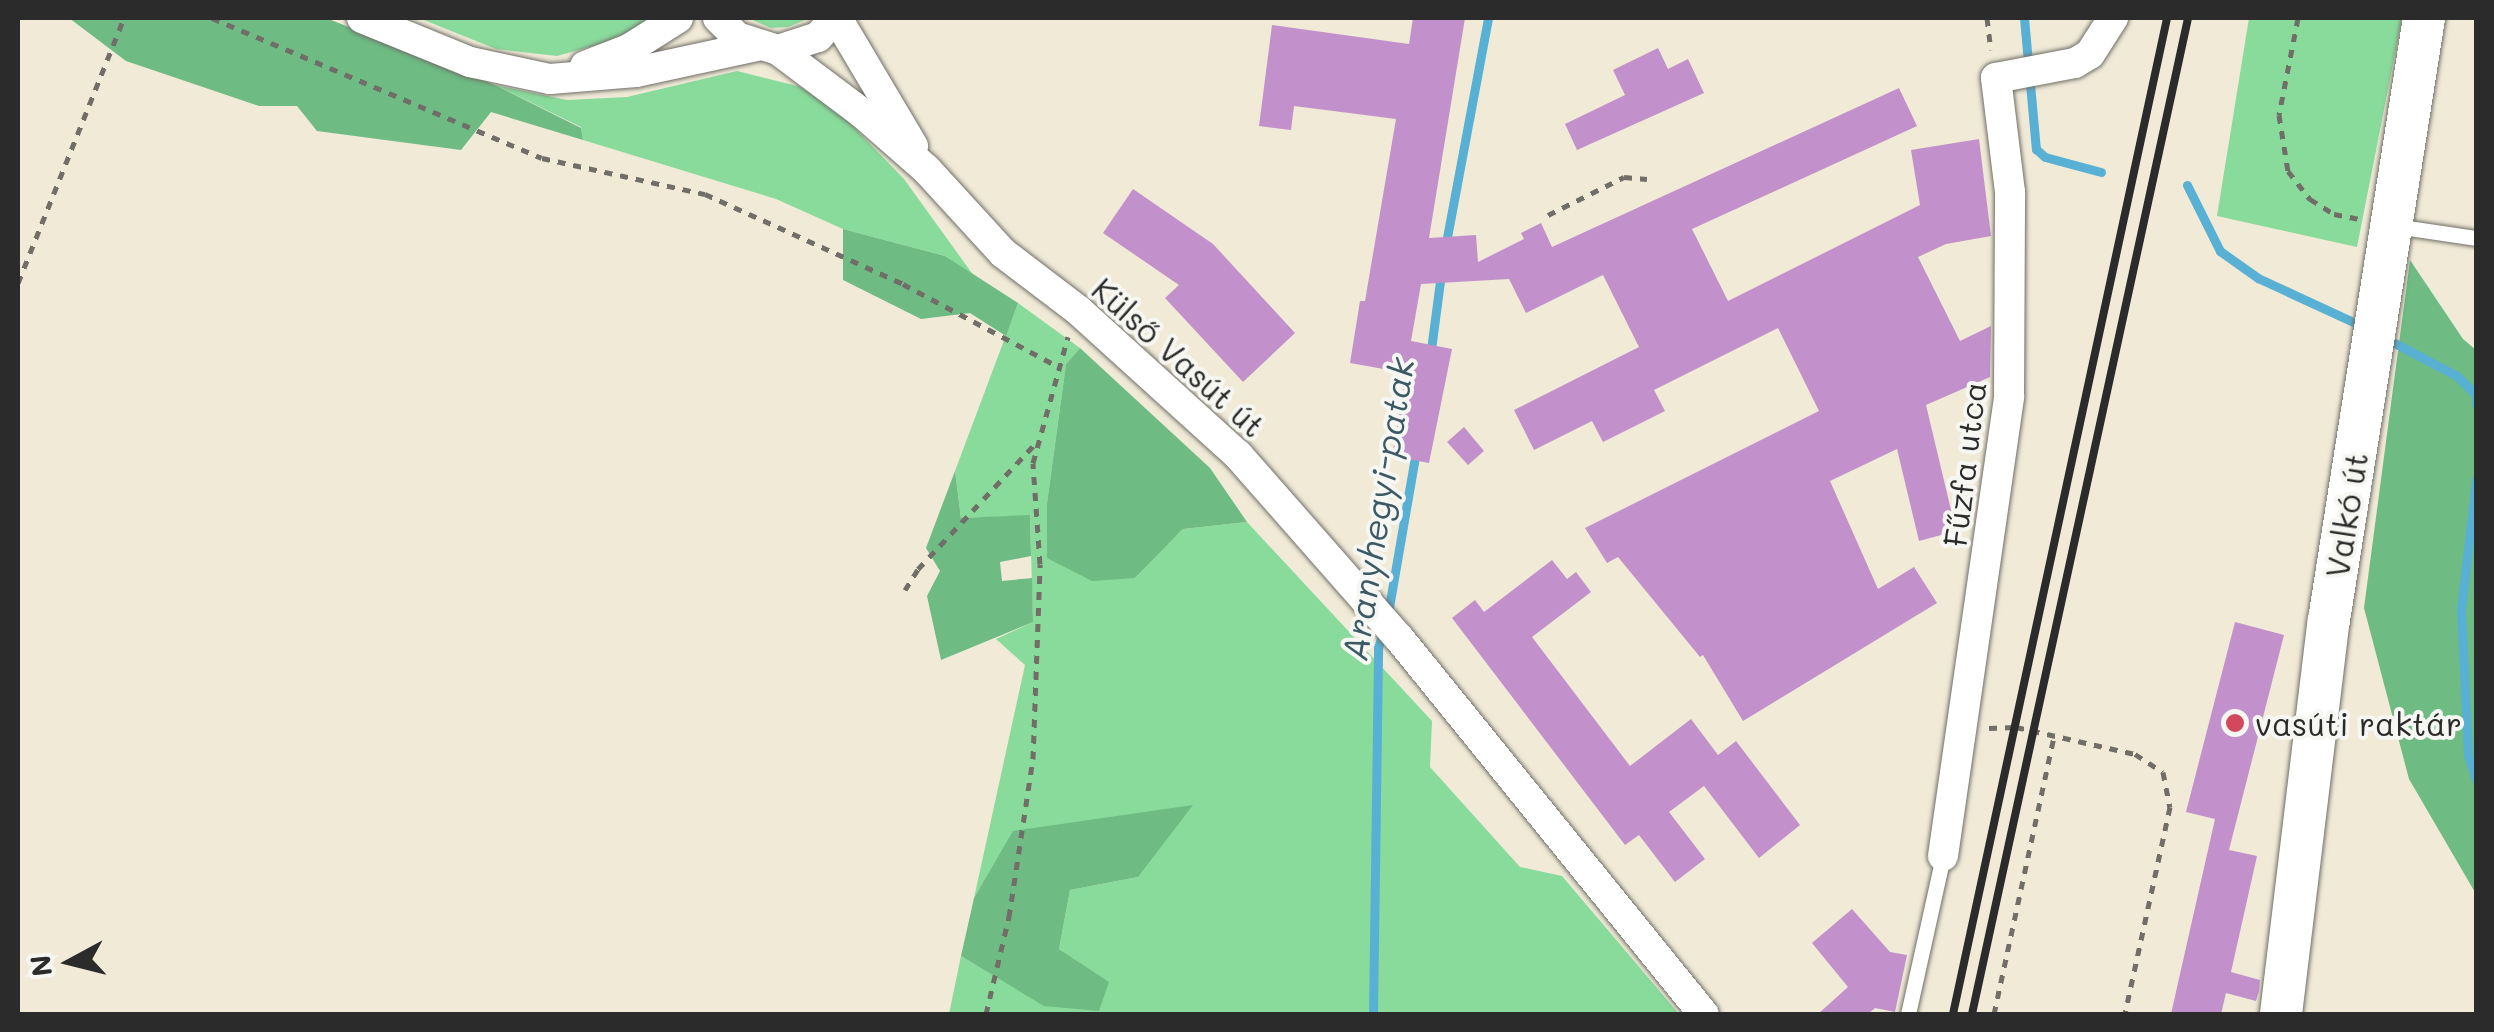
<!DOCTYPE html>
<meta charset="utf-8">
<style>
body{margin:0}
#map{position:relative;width:2494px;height:1032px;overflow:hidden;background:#f0ead7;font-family:Mali,sans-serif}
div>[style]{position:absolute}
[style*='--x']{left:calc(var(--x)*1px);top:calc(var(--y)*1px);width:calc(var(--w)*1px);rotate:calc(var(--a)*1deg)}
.green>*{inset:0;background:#89db9c}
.forest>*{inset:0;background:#6ebb84}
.stream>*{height:9px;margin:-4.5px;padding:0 4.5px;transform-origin:4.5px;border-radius:4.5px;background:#58b0d5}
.building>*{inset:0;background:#c291cc}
.path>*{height:5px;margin-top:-2.5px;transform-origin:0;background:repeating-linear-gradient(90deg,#706e67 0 8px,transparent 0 16px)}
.roads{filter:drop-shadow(0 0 2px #706e67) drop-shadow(0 0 2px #706e67)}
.lane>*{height:15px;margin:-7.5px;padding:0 7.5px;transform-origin:7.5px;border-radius:7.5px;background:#fff}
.street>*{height:30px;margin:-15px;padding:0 15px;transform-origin:15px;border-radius:15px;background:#fff}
.secondary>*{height:42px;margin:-21px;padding:0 21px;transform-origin:21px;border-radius:21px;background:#fff}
.rail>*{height:8px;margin:-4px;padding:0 4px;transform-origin:4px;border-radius:4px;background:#2b2b2b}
.dots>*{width:28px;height:28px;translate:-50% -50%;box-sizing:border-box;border:5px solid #f6f6f2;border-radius:50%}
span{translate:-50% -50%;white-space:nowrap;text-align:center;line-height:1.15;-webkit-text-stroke:8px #f6f6f2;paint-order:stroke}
.street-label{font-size:32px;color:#2b2b2b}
.poi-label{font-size:32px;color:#2b2b2b}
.left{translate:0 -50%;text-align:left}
.water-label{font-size:35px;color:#3b5a66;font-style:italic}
.frame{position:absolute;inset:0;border:20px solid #2b2b2b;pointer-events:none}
.north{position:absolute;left:20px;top:912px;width:100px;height:100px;-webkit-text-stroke:8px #f6f6f2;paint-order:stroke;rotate:263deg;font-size:28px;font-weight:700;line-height:40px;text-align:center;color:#2b2b2b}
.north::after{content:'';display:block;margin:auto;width:35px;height:45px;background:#2b2b2b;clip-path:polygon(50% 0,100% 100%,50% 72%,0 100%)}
</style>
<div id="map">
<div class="green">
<div style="clip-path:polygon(419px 18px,651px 18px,621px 38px,557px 56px,496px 49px)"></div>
<div style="clip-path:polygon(748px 18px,810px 18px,788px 27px,771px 28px)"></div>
<div style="clip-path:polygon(2249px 18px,2402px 18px,2357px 247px,2217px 216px)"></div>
<div style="clip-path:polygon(737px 71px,801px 87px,840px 113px,904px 179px,974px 276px,945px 256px,843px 229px,776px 199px,583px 140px,581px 127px,495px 85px,567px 100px,627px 97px)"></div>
<div style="clip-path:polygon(1018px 303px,1080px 348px,1066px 364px,1047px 503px,1135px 578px,1183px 529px,1247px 522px,1432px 721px,1430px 767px,1520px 867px,1562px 876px,1679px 1014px,949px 1014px,961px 956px,1044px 1005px,1108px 982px,1059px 949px,1070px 890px,1138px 877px,1014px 831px,974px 898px,1025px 665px,996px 639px,1033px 622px,1030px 516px,961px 518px,955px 471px)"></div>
</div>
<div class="forest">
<div style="clip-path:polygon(69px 18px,326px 18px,495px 85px,581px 128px,583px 140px,491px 112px,461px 150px,317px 131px,297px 106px,259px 106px,126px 61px)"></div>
<div style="clip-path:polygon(843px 229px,945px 256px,1018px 303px,1006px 336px,970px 313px,921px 319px,843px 280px)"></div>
<div style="clip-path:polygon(2410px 260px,2463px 339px,2476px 350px,2476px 894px,2409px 779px,2364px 608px)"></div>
<div style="clip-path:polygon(1080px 348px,1210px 468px,1247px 522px,1183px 529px,1135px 578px,1092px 581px,1047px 558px,1047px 503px,1066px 364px)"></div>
<div style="clip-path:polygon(955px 471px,961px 518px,1030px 515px,1031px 556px,1000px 562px,1002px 581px,1032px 578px,1033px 622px,941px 660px,927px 596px,940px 571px,926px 548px)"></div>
<div style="clip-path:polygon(1193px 805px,1138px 877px,1070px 890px,1059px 949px,1109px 982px,1099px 1011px,1044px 1006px,961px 956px,974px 898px,1013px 831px)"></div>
</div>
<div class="stream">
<div style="--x:2024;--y:18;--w:132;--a:84.8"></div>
<div style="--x:2036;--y:149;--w:12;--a:42"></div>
<div style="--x:2045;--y:157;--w:58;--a:15"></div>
<div style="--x:2187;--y:185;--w:74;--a:63.4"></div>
<div style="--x:2220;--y:251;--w:47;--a:35.4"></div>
<div style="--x:2258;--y:278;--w:115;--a:24.8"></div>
<div style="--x:1445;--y:248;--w:234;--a:-79.4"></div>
<div style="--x:2385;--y:338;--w:81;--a:27.8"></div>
<div style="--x:2457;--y:376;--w:27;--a:45"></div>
<div style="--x:2476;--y:395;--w:9;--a:90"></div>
<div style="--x:1430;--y:357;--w:85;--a:-82.5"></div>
<div style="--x:2476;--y:480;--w:131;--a:96.6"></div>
<div style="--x:2461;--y:610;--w:145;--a:87.2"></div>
<div style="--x:2468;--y:755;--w:26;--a:72"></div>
<div style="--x:1388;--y:613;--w:164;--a:-80.2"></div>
<div style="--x:1373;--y:1014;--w:366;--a:-89.2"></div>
<div style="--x:1378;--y:648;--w:21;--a:-73"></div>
</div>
<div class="building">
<div style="clip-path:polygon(1413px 18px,1465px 18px,1429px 238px,1476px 235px,1478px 262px,1524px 239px,1521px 233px,1541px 223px,1552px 247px,1899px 88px,1917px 126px,1692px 229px,1728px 301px,1920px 205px,1911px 150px,1979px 139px,1991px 236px,1946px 244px,1918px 257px,1960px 341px,1991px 326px,1990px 377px,1926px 405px,1956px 531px,1919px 541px,1897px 449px,1830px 481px,1878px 589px,1914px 567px,1937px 603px,1743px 721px,1703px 655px,1700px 657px,1618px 557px,1607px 563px,1585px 528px,1819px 411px,1778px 328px,1654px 390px,1665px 411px,1603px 442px,1592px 421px,1534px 450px,1514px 410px,1639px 347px,1603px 275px,1526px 313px,1509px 279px,1421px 284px,1411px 341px,1452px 349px,1429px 463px,1392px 456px,1406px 373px,1350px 363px,1360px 301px,1365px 301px,1396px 119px,1294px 106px,1291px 130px,1259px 126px,1272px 25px,1409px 44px)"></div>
<div style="clip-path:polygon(1658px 48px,1668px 69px,1688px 59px,1704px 93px,1577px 150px,1565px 124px,1625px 95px,1613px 70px)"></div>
<div style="clip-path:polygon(1133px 189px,1213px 244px,1295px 333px,1243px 382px,1165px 298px,1179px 285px,1103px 233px)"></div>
<div style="clip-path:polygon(1464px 427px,1484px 451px,1468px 465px,1447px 442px)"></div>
<div style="clip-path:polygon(1552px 560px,1567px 579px,1576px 572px,1591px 592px,1532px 637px,1630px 766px,1691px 719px,1718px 755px,1736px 741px,1800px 825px,1759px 858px,1704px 786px,1669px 812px,1705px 859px,1675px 882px,1639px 835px,1625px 845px,1452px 618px,1475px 600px,1484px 612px)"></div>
<div style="clip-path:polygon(2235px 622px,2284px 635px,2229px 850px,2257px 856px,2231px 972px,2260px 980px,2259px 991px,2256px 1001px,2226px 993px,2221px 1014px,2171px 1014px,2215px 819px,2186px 812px)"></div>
<div style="clip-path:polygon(1852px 909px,1890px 952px,1907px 955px,1895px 1012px,1875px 1008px,1868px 1014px,1818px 1014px,1848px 987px,1812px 943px)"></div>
</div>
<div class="path">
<div style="--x:212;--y:18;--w:358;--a:23"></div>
<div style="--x:542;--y:158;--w:167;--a:12.5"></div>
<div style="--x:705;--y:194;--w:217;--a:24.4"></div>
<div style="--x:903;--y:284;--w:174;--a:28"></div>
<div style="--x:1987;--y:18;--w:32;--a:83"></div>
<div style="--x:2298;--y:18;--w:99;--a:101.1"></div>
<div style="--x:2279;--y:115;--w:57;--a:80.9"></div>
<div style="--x:2288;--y:171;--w:36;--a:52"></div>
<div style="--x:2310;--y:199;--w:28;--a:32"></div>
<div style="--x:2334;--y:214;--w:26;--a:11"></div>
<div style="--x:1548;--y:215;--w:85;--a:-26.6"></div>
<div style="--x:1624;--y:177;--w:23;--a:5"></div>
<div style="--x:18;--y:283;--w:285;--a:-68.2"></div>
<div style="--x:905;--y:590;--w:25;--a:-58"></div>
<div style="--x:918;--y:569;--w:174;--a:-46.9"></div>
<div style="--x:1989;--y:728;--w:27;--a:-2"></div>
<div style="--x:2016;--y:727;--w:122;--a:12.8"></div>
<div style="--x:2135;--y:754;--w:33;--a:33"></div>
<div style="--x:2163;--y:772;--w:36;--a:79"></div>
<div style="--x:2170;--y:807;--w:212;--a:102.3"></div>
<div style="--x:986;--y:1014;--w:100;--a:-76.7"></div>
<div style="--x:1009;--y:917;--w:160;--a:-81.4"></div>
<div style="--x:1033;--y:759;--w:195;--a:-87.9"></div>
<div style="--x:1040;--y:564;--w:101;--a:-94"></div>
<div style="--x:1033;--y:463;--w:131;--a:-74.5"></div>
<div style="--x:1994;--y:1014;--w:284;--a:-77.8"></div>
</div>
<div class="roads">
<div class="lane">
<div style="--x:2395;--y:226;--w:82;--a:8.4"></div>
<div style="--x:1908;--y:1014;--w:162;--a:-77.5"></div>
</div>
<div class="street">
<div style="--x:362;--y:18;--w:117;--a:22.2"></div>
<div style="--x:470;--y:62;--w:82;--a:12"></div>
<div style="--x:550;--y:79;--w:86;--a:-4.7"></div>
<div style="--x:636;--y:72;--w:123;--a:-12.2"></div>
<div style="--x:718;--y:18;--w:27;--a:45"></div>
<div style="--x:737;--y:37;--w:43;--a:17.6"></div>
<div style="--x:778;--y:50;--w:42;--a:-18"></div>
<div style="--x:818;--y:37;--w:26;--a:-47"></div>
<div style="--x:837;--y:18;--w:149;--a:59.3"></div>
<div style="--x:778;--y:50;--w:105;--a:36.9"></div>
<div style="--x:862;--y:113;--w:86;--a:41.2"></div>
<div style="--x:927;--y:170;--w:113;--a:47.5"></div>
<div style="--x:1003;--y:253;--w:96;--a:37.3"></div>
<div style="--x:1079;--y:311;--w:215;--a:42.2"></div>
<div style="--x:1238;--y:455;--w:244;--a:48.7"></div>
<div style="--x:1399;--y:638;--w:484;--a:51"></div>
<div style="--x:585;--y:66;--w:47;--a:-21.1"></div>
<div style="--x:629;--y:49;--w:58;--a:-32.3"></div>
<div style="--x:1943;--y:856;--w:464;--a:-81.8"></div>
<div style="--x:2009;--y:397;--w:205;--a:-89.7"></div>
<div style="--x:2010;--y:192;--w:115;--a:-97"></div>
<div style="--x:1996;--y:78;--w:80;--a:-10.8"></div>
<div style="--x:2075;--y:63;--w:17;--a:-31"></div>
<div style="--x:2090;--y:54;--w:43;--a:-57.4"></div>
</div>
<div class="secondary">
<div style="--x:2281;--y:1014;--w:397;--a:-83.1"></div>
<div style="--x:2329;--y:620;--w:609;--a:-81.03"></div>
</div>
</div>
<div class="rail">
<div style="--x:1953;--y:1014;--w:1019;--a:-77.87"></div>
<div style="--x:1972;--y:1014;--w:1019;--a:-77.76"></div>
</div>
<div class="dots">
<div style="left:2235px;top:723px;background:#d1495b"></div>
</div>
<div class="street-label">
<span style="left:1179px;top:357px;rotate:42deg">Külső Vasút út</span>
<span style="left:1964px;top:464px;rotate:-83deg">Fűzfa utca</span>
<span style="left:2346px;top:515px;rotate:-81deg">Valkó út</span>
</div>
<div class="poi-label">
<span class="left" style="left:2255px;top:723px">vasúti raktár</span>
</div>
<div class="water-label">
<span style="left:1377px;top:509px;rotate:-81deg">Aranyhegyi-patak</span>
</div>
<div class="frame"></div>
<div class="north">N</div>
</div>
